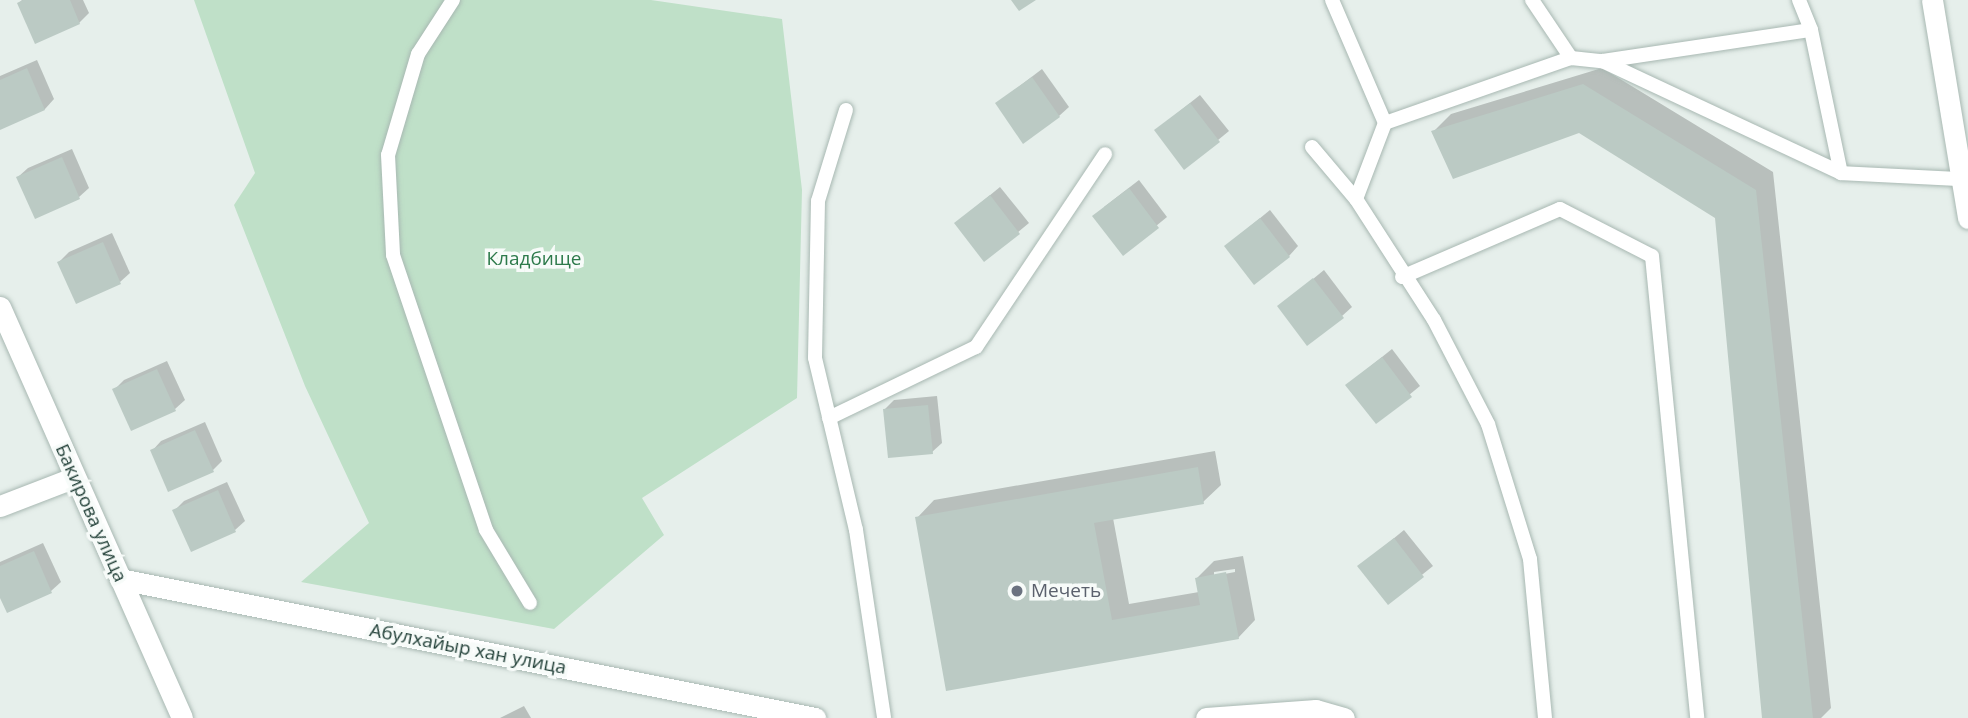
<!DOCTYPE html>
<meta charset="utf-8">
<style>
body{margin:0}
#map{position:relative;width:1968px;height:718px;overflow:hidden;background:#e6efeb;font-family:"Open Sans",sans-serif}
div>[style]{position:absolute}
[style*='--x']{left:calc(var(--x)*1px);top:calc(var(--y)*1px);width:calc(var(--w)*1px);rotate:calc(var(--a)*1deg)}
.green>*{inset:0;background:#bfe0c8}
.shadow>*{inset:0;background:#0003}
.building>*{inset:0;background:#bbcac4}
.roads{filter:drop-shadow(0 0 2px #a8b8b2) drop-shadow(0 0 2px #a8b8b2)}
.lane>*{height:14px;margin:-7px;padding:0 7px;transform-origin:7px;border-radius:7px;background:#fff}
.street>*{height:21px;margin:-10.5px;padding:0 10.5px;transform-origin:10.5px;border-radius:10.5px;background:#fff}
.secondary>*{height:21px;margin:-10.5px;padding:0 10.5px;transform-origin:10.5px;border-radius:10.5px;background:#fff}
.dots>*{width:19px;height:19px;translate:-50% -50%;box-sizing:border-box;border:4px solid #f7fbf9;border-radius:50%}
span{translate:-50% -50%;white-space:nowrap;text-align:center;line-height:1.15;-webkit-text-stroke:7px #f7fbf9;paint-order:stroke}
.park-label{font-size:19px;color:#2d7a4b}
.street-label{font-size:19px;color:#24423a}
.worship-label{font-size:19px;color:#5b616d}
.left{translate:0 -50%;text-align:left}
</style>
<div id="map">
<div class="green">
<div style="clip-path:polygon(194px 0,651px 0,782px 19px,802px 190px,797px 398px,642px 498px,664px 535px,554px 629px,301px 582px,369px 523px,305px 386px,234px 205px,255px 173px)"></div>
</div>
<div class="shadow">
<div style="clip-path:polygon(22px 0,83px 0,89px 13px,79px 23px,19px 3px)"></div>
<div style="clip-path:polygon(37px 60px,54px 99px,45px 109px,0 125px,0 76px)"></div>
<div style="clip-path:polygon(1602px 68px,1773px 172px,1831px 708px,1821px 718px,1764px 718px,1717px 217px,1579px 131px,1434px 131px,1451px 114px)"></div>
<div style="clip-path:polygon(1042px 69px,1069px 107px,1059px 116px,997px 103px)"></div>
<div style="clip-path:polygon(1200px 95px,1229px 131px,1184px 168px,1156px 130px)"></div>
<div style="clip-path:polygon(72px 149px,89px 188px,79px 197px,18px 177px,28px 168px)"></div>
<div style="clip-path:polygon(1139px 180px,1167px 217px,1123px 253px,1104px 207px)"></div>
<div style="clip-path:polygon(1000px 187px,1029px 223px,984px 260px,956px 223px)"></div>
<div style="clip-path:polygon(1270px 210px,1298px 246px,1289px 256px,1226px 246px)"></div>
<div style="clip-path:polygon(112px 233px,130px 273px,120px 282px,59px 262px,69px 252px)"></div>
<div style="clip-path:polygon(1324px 270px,1352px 307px,1342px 316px,1280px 306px)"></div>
<div style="clip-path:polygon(1392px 349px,1420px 386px,1376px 422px,1347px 385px)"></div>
<div style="clip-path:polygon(167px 361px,185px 400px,175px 409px,114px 390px,124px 380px)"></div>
<div style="clip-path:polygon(937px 396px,942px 443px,932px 452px,884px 410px,894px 400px)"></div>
<div style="clip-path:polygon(205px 422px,222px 461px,213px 470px,152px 451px,161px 441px)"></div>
<div style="clip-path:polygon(evenodd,1215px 451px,1221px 485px,1203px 502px,1113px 518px,1129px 604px,1199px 592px,1197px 578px,1214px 561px,1243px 556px,1255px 620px,1238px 638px,947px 689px,917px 518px,934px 500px,1215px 451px,1235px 569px,1235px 572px,1214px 576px,1214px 572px,1235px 569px)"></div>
<div style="clip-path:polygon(227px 482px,245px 521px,235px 530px,174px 511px,184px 501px)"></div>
<div style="clip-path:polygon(1404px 530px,1433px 566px,1388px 602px,1360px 566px)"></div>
<div style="clip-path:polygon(43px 543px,61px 582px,51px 591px,0 594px,0 562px)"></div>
<div style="clip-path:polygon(524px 706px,531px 718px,500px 718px)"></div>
</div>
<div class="building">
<div style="clip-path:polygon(23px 0,70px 0,80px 24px,35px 44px,17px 3px)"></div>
<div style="clip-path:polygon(1011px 0,1036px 0,1019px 11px)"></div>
<div style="clip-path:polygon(27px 68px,45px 110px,0 130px,0 80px)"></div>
<div style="clip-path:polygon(1032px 77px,1060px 117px,1023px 144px,995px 103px)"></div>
<div style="clip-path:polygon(1583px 84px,1756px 190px,1813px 718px,1762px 718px,1715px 218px,1579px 133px,1453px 179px,1431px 131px)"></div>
<div style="clip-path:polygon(1190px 103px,1220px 142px,1184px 170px,1154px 130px)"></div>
<div style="clip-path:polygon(62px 157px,80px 199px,35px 219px,16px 177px)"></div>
<div style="clip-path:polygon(1129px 188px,1159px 228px,1123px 256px,1092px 216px)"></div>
<div style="clip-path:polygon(990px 195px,1020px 234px,984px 262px,954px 223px)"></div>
<div style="clip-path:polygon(1260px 218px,1290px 257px,1254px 285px,1224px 246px)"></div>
<div style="clip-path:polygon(103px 242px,121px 284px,76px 304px,57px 262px)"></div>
<div style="clip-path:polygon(1313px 278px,1344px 318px,1307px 346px,1277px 306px)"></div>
<div style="clip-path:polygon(1382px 357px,1412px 397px,1376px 424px,1345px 385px)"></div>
<div style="clip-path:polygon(157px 369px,176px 411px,131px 431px,112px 389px)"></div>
<div style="clip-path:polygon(928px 405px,933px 454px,888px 458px,883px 409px)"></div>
<div style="clip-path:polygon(195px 430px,214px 472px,168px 492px,150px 450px)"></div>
<div style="clip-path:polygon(1198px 467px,1204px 504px,1094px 523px,1112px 620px,1200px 605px,1195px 578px,1226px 572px,1239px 639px,946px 691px,915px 517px)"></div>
<div style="clip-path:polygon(218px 490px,236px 532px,191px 552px,172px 510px)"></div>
<div style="clip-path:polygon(1394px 538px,1424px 577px,1388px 605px,1357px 566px)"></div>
<div style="clip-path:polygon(34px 551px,52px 593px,7px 613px,0 598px,0 566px)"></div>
</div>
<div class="roads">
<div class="lane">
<div style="--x:453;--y:0;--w:64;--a:122.9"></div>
<div style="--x:418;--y:54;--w:105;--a:106.5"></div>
<div style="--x:388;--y:155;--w:100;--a:87.1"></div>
<div style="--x:393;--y:255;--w:290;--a:71.3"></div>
<div style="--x:486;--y:530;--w:85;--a:58.9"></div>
<div style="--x:1332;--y:0;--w:134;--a:66.7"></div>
<div style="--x:1532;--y:0;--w:70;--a:56.1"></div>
<div style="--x:1799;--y:0;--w:32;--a:68"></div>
<div style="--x:1811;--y:30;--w:146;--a:78.2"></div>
<div style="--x:1603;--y:61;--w:210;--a:-8.5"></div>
<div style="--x:846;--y:110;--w:95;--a:107.1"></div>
<div style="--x:818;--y:201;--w:157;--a:91.1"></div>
<div style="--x:815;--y:358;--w:177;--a:76.6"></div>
<div style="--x:856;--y:530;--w:190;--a:81.5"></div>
<div style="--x:1312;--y:147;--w:68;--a:49.8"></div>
<div style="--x:1402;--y:277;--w:172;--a:-23.3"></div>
<div style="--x:1560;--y:209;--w:103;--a:27.1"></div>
<div style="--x:1652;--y:256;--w:464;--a:84.4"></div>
<div style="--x:829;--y:418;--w:163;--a:-25.8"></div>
<div style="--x:976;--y:347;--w:232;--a:-56.2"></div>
<div style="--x:1545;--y:718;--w:160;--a:-95.4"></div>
<div style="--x:1530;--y:559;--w:141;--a:-107.3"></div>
<div style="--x:1488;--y:424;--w:117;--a:-117.4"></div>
<div style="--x:1434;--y:320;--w:144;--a:-122.8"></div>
<div style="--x:1356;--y:199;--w:81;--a:-69.1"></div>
<div style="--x:1385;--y:123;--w:197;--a:-19.3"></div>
<div style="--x:1571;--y:58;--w:31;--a:6"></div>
<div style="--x:1602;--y:61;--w:264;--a:25.1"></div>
<div style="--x:1841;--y:173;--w:120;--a:2.9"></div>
</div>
<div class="street">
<div style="--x:0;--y:307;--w:449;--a:66.1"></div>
<div style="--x:0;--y:506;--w:80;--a:-21.1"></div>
<div style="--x:120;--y:579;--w:709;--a:11.31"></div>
<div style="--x:1206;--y:718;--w:110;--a:-4.2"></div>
<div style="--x:1316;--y:710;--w:29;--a:16"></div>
</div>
<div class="secondary">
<div style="--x:1932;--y:0;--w:221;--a:80.6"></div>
</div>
</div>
<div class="dots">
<div style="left:1017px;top:591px;background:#6b7280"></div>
</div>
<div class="park-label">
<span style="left:534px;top:259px">Кладбище</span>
</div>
<div class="street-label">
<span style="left:91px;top:513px;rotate:66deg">Бакирова улица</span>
<span style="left:468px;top:649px;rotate:11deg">Абулхайыр хан улица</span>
</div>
<div class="worship-label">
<span class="left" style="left:1031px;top:591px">Мечеть</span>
</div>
</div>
